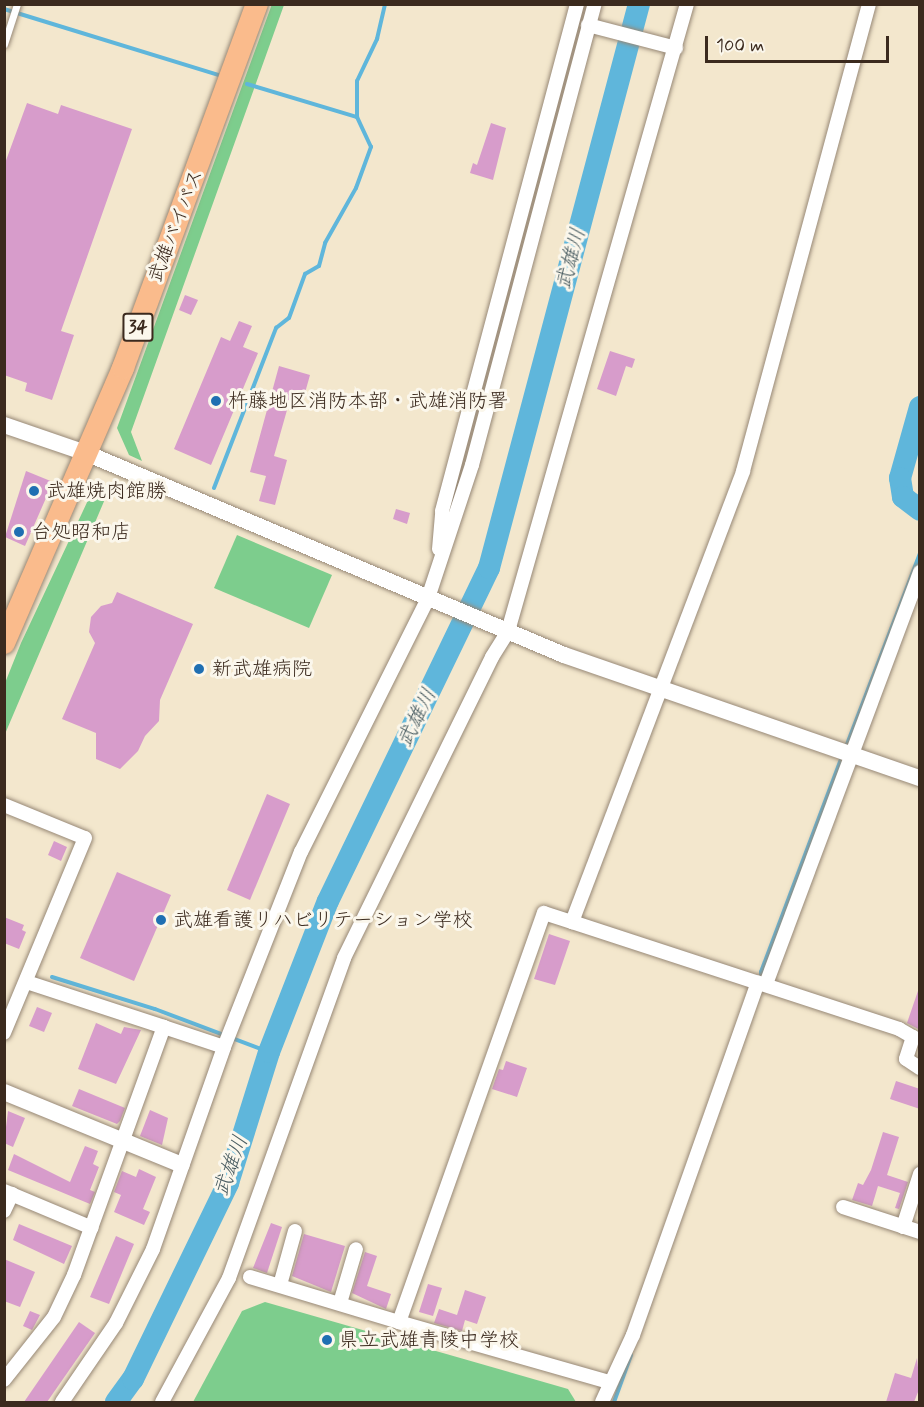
<!DOCTYPE html>
<meta charset="utf-8">
<style>
body{margin:0}
#map{position:relative;width:924px;height:1407px;overflow:hidden;background:#f3e7cd;font-family:Mynerve,"Klee One",sans-serif}
div>[style]{position:absolute}
[style*='--x']{left:calc(var(--x)*1px);top:calc(var(--y)*1px);width:calc(var(--w)*1px);rotate:calc(var(--a)*1deg)}
.green>*{inset:0;background:#7dcd8d}
.stream>*{height:4px;margin:-2px;padding:0 2px;transform-origin:2px;border-radius:2px;background:#5fb6db}
.river>*{height:22px;margin:-11px;padding:0 11px;transform-origin:11px;border-radius:11px;background:#5fb6db}
.building>*{inset:0;background:#d79ccb}
.roads{filter:drop-shadow(0 0 2px #978876) drop-shadow(0 0 2px #978876)}
.service>*{height:7px;margin:-3.5px;padding:0 3.5px;transform-origin:3.5px;border-radius:3.5px;background:#fff}
.minor>*{height:14px;margin:-7px;padding:0 7px;transform-origin:7px;border-radius:7px;background:#fff}
.tertiary>*{height:16px;margin:-8px;padding:0 8px;transform-origin:8px;border-radius:8px;background:#fff}
.trunk>*{height:22px;margin:-11px;padding:0 11px;transform-origin:11px;border-radius:11px;background:#fabb8c}
.dots>*{width:16px;height:16px;translate:-50% -50%;box-sizing:border-box;border:3px solid #fbf7ec;border-radius:50%}
span{translate:-50% -50%;white-space:nowrap;text-align:center;line-height:1.15;-webkit-text-stroke:6px #fbf7ec;paint-order:stroke}
.shield-label span{padding:2px 4px;background:#fbf7ec;border:2px solid;border-radius:4px;-webkit-text-stroke-width:0}
.shield-label{font-size:18px;color:#3b2a1e;font-weight:700}
.street-label{font-size:20px;color:#3b2a1e}
.poi-label{font-size:20px;color:#3b2a1e}
.left{translate:0 -50%;text-align:left}
.water-label{font-size:21px;color:#485b60;font-style:italic}
.frame{position:absolute;inset:0;border:6px solid #3b2a1e;pointer-events:none}
.scale{position:absolute;left:705px;top:36px;width:184px;height:27px;box-sizing:border-box;border:3px solid #3b2a1e;border-top:0;padding-left:8px;font-size:18px;line-height:21px;white-space:nowrap;color:#3b2a1e;-webkit-text-stroke:4px #fbf7ec;paint-order:stroke}
</style>
<div id="map">
<div class="green">
<div style="clip-path:polygon(272px 4px,284px 5px,131px 432px,142px 461px,129px 455px,117px 428px)"></div>
<div style="clip-path:polygon(117px 485px,130px 490px,105px 499px,5px 734px,5px 683px,21px 643px,90px 496px)"></div>
<div style="clip-path:polygon(237px 535px,332px 575px,309px 628px,214px 588px)"></div>
<div style="clip-path:polygon(265px 1302px,568px 1389px,576px 1402px,193px 1402px,242px 1311px)"></div>
</div>
<div class="stream">
<div style="--x:4;--y:9;--w:224;--a:17.1"></div>
<div style="--x:247;--y:84;--w:115;--a:16.7"></div>
<div style="--x:214;--y:488;--w:172;--a:-68.8"></div>
<div style="--x:276;--y:328;--w:16;--a:-38"></div>
<div style="--x:289;--y:318;--w:47;--a:-70"></div>
<div style="--x:305;--y:274;--w:16;--a:-30"></div>
<div style="--x:319;--y:266;--w:24;--a:-75"></div>
<div style="--x:325;--y:243;--w:63;--a:-60.6"></div>
<div style="--x:356;--y:188;--w:44;--a:-69.9"></div>
<div style="--x:371;--y:147;--w:33;--a:-115"></div>
<div style="--x:357;--y:117;--w:36;--a:-90"></div>
<div style="--x:357;--y:81;--w:47;--a:-64.5"></div>
<div style="--x:377;--y:39;--w:36;--a:-77"></div>
<div style="--x:846;--y:747;--w:208;--a:-69.1"></div>
<div style="--x:52;--y:977;--w:108;--a:17.3"></div>
<div style="--x:155;--y:1009;--w:122;--a:20.7"></div>
<div style="--x:761;--y:981;--w:9;--a:-90"></div>
<div style="--x:761;--y:972;--w:230;--a:-69.4"></div>
<div style="--x:614;--y:1402;--w:50;--a:-70.1"></div>
</div>
<div class="river">
<div style="--x:920;--y:407;--w:74;--a:105.7"></div>
<div style="--x:900;--y:478;--w:19;--a:81"></div>
<div style="--x:903;--y:497;--w:21;--a:37"></div>
<div style="--x:116;--y:1402;--w:29;--a:-54"></div>
<div style="--x:133;--y:1379;--w:218;--a:-64.1"></div>
<div style="--x:228;--y:1183;--w:137;--a:-72.6"></div>
<div style="--x:269;--y:1052;--w:162;--a:-68.7"></div>
<div style="--x:328;--y:901;--w:370;--a:-64.2"></div>
<div style="--x:489;--y:568;--w:584;--a:-75.11"></div>
</div>
<div class="building">
<div style="clip-path:polygon(27px 103px,58px 114px,61px 105px,132px 129px,61px 331px,74px 335px,52px 400px,25px 391px,27px 383px,4px 375px,4px 166px)"></div>
<div style="clip-path:polygon(491px 123px,506px 128px,493px 180px,470px 173px,473px 163px,477px 165px)"></div>
<div style="clip-path:polygon(185px 295px,198px 300px,191px 315px,179px 310px)"></div>
<div style="clip-path:polygon(239px 321px,252px 326px,243px 347px,258px 353px,211px 465px,174px 449px,221px 337px,230px 341px)"></div>
<div style="clip-path:polygon(610px 351px,635px 359px,632px 368px,626px 366px,616px 396px,597px 389px)"></div>
<div style="clip-path:polygon(279px 366px,310px 375px,301px 407px,289px 403px,274px 456px,287px 460px,275px 505px,259px 501px,266px 476px,250px 472px)"></div>
<div style="clip-path:polygon(26px 471px,53px 482px,25px 546px,5px 537px)"></div>
<div style="clip-path:polygon(396px 509px,410px 513px,407px 524px,393px 519px)"></div>
<div style="clip-path:polygon(117px 592px,193px 624px,160px 700px,159px 721px,145px 736px,138px 751px,120px 769px,96px 759px,96px 733px,62px 719px,95px 643px,89px 632px,91px 617px,101px 606px,112px 603px)"></div>
<div style="clip-path:polygon(267px 794px,290px 804px,250px 900px,227px 890px)"></div>
<div style="clip-path:polygon(54px 841px,67px 847px,61px 861px,48px 855px)"></div>
<div style="clip-path:polygon(117px 872px,171px 895px,134px 981px,80px 958px)"></div>
<div style="clip-path:polygon(4px 917px,24px 925px,22px 930px,26px 932px,19px 949px,4px 943px)"></div>
<div style="clip-path:polygon(549px 934px,570px 941px,555px 985px,534px 979px)"></div>
<div style="clip-path:polygon(920px 985px,920px 1030px,907px 1023px)"></div>
<div style="clip-path:polygon(37px 1007px,52px 1013px,44px 1032px,29px 1026px)"></div>
<div style="clip-path:polygon(96px 1023px,121px 1034px,124px 1027px,141px 1030px,116px 1084px,78px 1069px)"></div>
<div style="clip-path:polygon(506px 1061px,527px 1068px,517px 1097px,492px 1089px,499px 1069px,503px 1070px)"></div>
<div style="clip-path:polygon(896px 1081px,920px 1089px,920px 1109px,890px 1099px)"></div>
<div style="clip-path:polygon(79px 1089px,125px 1108px,120px 1121px,117px 1124px,72px 1106px)"></div>
<div style="clip-path:polygon(150px 1110px,168px 1118px,162px 1145px,140px 1136px)"></div>
<div style="clip-path:polygon(8px 1111px,25px 1118px,13px 1147px,4px 1143px)"></div>
<div style="clip-path:polygon(883px 1132px,899px 1137px,887px 1175px,908px 1182px,899px 1209px,895px 1208px,900px 1193px,878px 1186px,872px 1206px,852px 1200px,858px 1183px,863px 1185px,871px 1170px)"></div>
<div style="clip-path:polygon(85px 1146px,98px 1151px,93px 1164px,99px 1167px,90px 1190px,95px 1192px,90px 1204px,8px 1170px,14px 1154px,70px 1182px)"></div>
<div style="clip-path:polygon(139px 1169px,156px 1177px,143px 1209px,150px 1212px,144px 1225px,114px 1212px,121px 1195px,114px 1192px,122px 1171px,136px 1177px)"></div>
<div style="clip-path:polygon(271px 1223px,282px 1227px,267px 1273px,253px 1268px)"></div>
<div style="clip-path:polygon(19px 1224px,72px 1246px,64px 1264px,13px 1240px)"></div>
<div style="clip-path:polygon(304px 1234px,345px 1246px,331px 1292px,292px 1276px)"></div>
<div style="clip-path:polygon(116px 1236px,134px 1244px,109px 1304px,90px 1297px)"></div>
<div style="clip-path:polygon(365px 1252px,377px 1256px,367px 1286px,391px 1294px,386px 1309px,352px 1293px)"></div>
<div style="clip-path:polygon(4px 1259px,35px 1272px,20px 1307px,4px 1301px)"></div>
<div style="clip-path:polygon(428px 1284px,442px 1288px,433px 1316px,419px 1312px)"></div>
<div style="clip-path:polygon(465px 1290px,486px 1297px,477px 1324px,465px 1320px,462px 1331px,434px 1323px,439px 1309px,457px 1315px)"></div>
<div style="clip-path:polygon(30px 1311px,40px 1315px,32px 1330px,23px 1326px)"></div>
<div style="clip-path:polygon(79px 1322px,95px 1333px,47px 1402px,24px 1402px)"></div>
<div style="clip-path:polygon(917px 1358px,920px 1387px,914px 1402px,886px 1402px,895px 1373px,911px 1378px)"></div>
</div>
<div class="roads">
<div class="service">
<div style="--x:4;--y:44;--w:42;--a:-72"></div>
</div>
<div class="minor">
<div style="--x:588;--y:25;--w:91;--a:14.6"></div>
<div style="--x:439;--y:549;--w:38;--a:-85"></div>
<div style="--x:442;--y:511;--w:525;--a:-75.09"></div>
<div style="--x:4;--y:805;--w:87;--a:22.2"></div>
<div style="--x:85;--y:838;--w:211;--a:112.6"></div>
<div style="--x:572;--y:922;--w:344;--a:18.1"></div>
<div style="--x:899;--y:1029;--w:16;--a:30"></div>
<div style="--x:913;--y:1037;--w:23;--a:108"></div>
<div style="--x:906;--y:1059;--w:17;--a:33"></div>
<div style="--x:766;--y:984;--w:440;--a:-69.5"></div>
<div style="--x:164;--y:1027;--w:63;--a:18.4"></div>
<div style="--x:4;--y:1191;--w:95;--a:22.8"></div>
<div style="--x:843;--y:1207;--w:81;--a:18"></div>
<div style="--x:4;--y:1211;--w:19;--a:-65"></div>
<div style="--x:903;--y:1227;--w:56;--a:-72.2"></div>
<div style="--x:250;--y:1277;--w:156;--a:16.8"></div>
<div style="--x:280;--y:1285;--w:56;--a:-74.5"></div>
<div style="--x:340;--y:1303;--w:56;--a:-73.5"></div>
<div style="--x:4;--y:1380;--w:80;--a:-51.6"></div>
<div style="--x:54;--y:1317;--w:47;--a:-64.5"></div>
<div style="--x:74;--y:1275;--w:264;--a:-70.1"></div>
<div style="--x:164;--y:1027;--w:145;--a:-161.9"></div>
<div style="--x:609;--y:1382;--w:218;--a:-164.1"></div>
<div style="--x:399;--y:1322;--w:434;--a:-70.5"></div>
<div style="--x:544;--y:913;--w:29;--a:18"></div>
<div style="--x:572;--y:922;--w:482;--a:-69.2"></div>
<div style="--x:743;--y:471;--w:484;--a:-74.9"></div>
<div style="--x:62;--y:1402;--w:96;--a:-55.6"></div>
<div style="--x:116;--y:1323;--w:83;--a:-63.4"></div>
<div style="--x:153;--y:1249;--w:214;--a:-70.6"></div>
<div style="--x:224;--y:1047;--w:210;--a:-68.5"></div>
<div style="--x:301;--y:852;--w:284;--a:-63.4"></div>
<div style="--x:428;--y:598;--w:140;--a:-71.7"></div>
<div style="--x:472;--y:465;--w:477;--a:-75.1"></div>
<div style="--x:162;--y:1402;--w:141;--a:-61.6"></div>
<div style="--x:229;--y:1278;--w:340;--a:-70.2"></div>
<div style="--x:344;--y:958;--w:335;--a:-63.8"></div>
<div style="--x:492;--y:657;--w:31;--a:-58"></div>
<div style="--x:508;--y:631;--w:652;--a:-74.07"></div>
<div style="--x:602;--y:1402;--w:74;--a:-65.2"></div>
<div style="--x:633;--y:1335;--w:374;--a:-70.5"></div>
</div>
<div class="tertiary">
<div style="--x:4;--y:425;--w:87;--a:18.9"></div>
<div style="--x:86;--y:453;--w:519;--a:22.91"></div>
<div style="--x:564;--y:655;--w:377;--a:19.1"></div>
<div style="--x:4;--y:1092;--w:192;--a:22.3"></div>
</div>
<div class="trunk">
<div style="--x:4;--y:643;--w:300;--a:-66.6"></div>
<div style="--x:123;--y:368;--w:388;--a:-69.8"></div>
</div>
</div>
<div class="dots">
<div style="left:216px;top:401px;background:#1f6fb2"></div>
<div style="left:34px;top:491px;background:#1f6fb2"></div>
<div style="left:19px;top:532px;background:#1f6fb2"></div>
<div style="left:199px;top:669px;background:#1f6fb2"></div>
<div style="left:161px;top:920px;background:#1f6fb2"></div>
<div style="left:327px;top:1340px;background:#1f6fb2"></div>
</div>
<div class="shield-label">
<span style="left:138px;top:327px">34</span>
</div>
<div class="street-label">
<span style="left:176px;top:226px;rotate:-69deg">武雄バイパス</span>
</div>
<div class="poi-label">
<span class="left" style="left:228px;top:401px">杵藤地区消防本部・武雄消防署</span>
<span class="left" style="left:46px;top:491px">武雄焼肉館勝</span>
<span class="left" style="left:31px;top:532px">台処昭和店</span>
<span class="left" style="left:212px;top:669px">新武雄病院</span>
<span class="left" style="left:173px;top:920px">武雄看護リハビリテーション学校</span>
<span class="left" style="left:339px;top:1340px">県立武雄青陵中学校</span>
</div>
<div class="water-label">
<span style="left:571px;top:259px;rotate:-75deg">武雄川</span>
<span style="left:417px;top:718px;rotate:-64deg">武雄川</span>
<span style="left:231px;top:1166px;rotate:-70deg">武雄川</span>
</div>
<div class="frame"></div>
<div class="scale">100 m</div>
</div>
